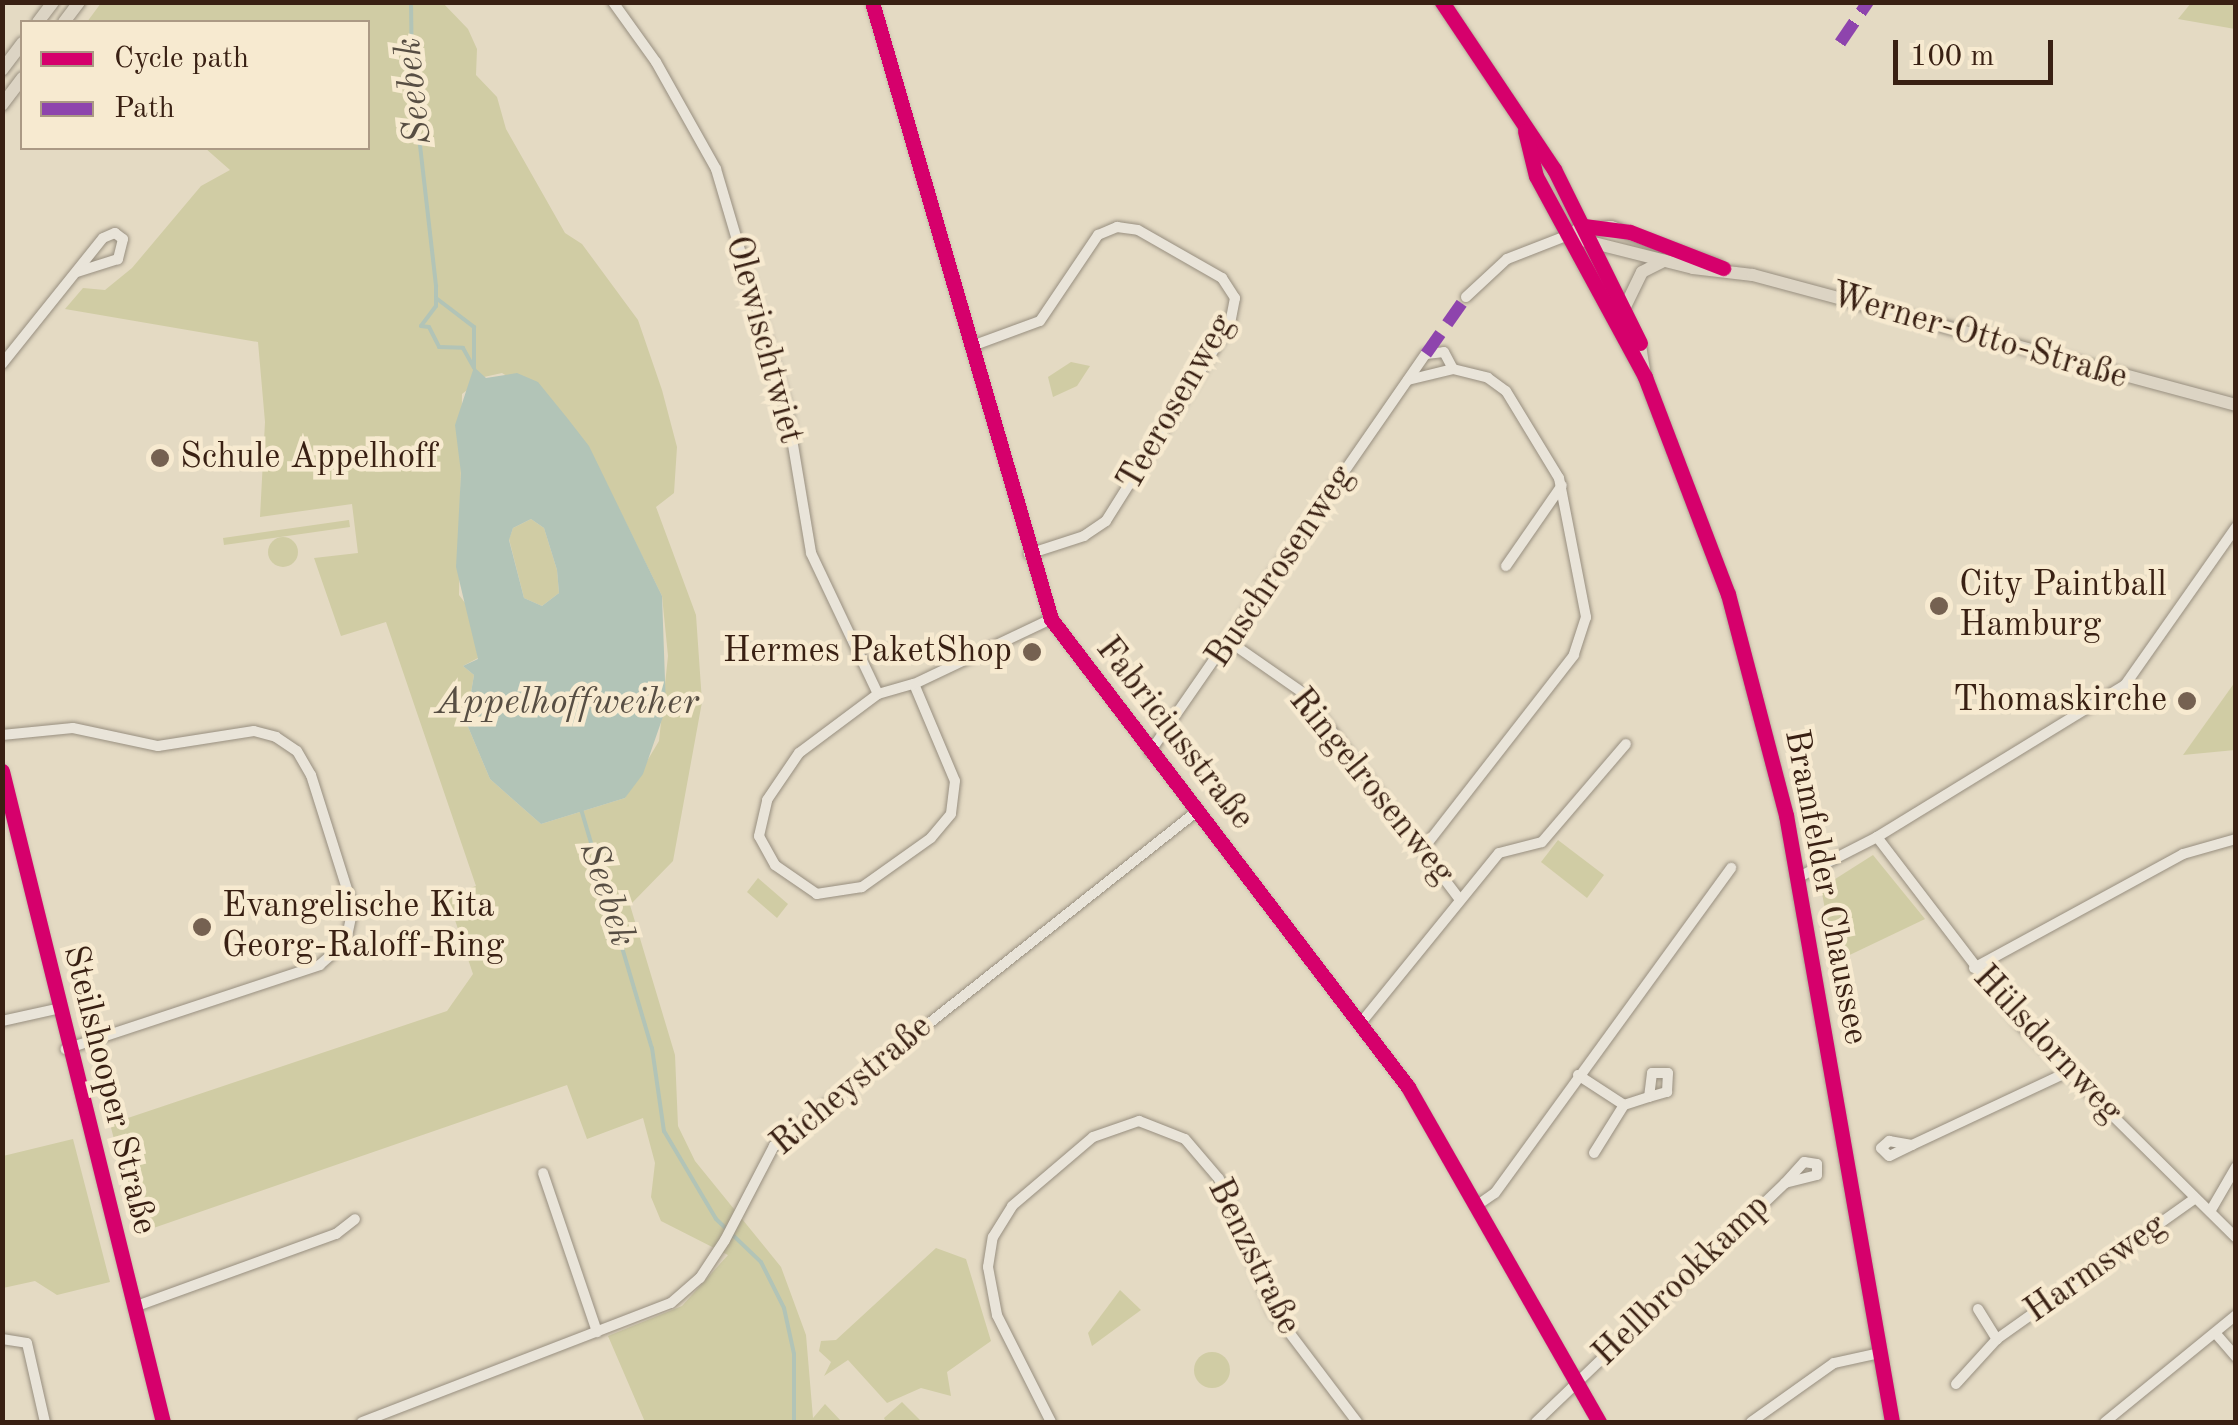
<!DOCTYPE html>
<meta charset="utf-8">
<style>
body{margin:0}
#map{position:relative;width:2238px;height:1425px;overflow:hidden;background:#e4dac3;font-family:"Old Standard TT",serif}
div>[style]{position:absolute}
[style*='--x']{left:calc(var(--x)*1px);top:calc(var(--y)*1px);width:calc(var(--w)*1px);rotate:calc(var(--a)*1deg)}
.green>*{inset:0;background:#d0cca4}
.round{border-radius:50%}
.water>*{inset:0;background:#b2c4b7}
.stream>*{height:4px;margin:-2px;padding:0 2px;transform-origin:2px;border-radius:2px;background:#b2c4b7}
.roads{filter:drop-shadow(0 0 2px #988f80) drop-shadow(0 0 2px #988f80)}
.minor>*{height:10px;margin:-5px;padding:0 5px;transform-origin:5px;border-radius:5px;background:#e9e4d9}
.major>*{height:12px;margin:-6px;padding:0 6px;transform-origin:6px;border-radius:6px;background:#dcd4c4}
.quiet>*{height:12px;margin-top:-6px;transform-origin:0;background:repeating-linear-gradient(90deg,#8e44ad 0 25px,transparent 0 37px)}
.cycleway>*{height:15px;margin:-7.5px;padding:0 7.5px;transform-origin:7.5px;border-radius:7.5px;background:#d6006c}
.dots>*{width:28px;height:28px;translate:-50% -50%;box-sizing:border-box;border:5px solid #f7ead0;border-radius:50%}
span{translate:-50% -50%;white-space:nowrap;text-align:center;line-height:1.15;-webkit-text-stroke:9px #f7ead0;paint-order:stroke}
.street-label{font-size:35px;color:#392013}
.poi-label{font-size:35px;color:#392013}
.left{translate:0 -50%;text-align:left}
.right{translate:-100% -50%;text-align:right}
.water-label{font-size:38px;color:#574e43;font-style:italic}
.frame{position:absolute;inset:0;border:5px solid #392013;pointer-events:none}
.legend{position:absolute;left:20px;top:20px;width:350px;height:130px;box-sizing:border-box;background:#f7ead0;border:2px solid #ab9984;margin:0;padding:12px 18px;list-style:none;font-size:30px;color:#392013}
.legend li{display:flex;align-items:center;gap:20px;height:50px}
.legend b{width:50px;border:2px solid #ab9984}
.scale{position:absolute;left:1893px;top:40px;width:160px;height:45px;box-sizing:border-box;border:5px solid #392013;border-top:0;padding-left:12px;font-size:30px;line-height:35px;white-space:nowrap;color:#392013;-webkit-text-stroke:8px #f7ead0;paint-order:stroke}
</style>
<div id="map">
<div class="green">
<div style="clip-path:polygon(evenodd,442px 2px,468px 29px,477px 49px,476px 75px,497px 97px,506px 129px,565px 233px,582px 244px,638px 320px,662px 390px,677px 447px,674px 493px,656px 507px,696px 615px,702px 702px,673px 861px,630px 905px,675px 1055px,678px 1126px,695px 1161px,781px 1267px,806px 1335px,813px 1418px,825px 1404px,842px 1422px,645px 1422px,608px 1336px,682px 1306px,728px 1255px,661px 1221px,651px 1197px,655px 1163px,643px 1118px,587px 1139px,567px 1085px,139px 1233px,110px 1124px,447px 1011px,473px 974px,447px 896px,476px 886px,386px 622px,341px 636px,314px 558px,358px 553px,352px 504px,260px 517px,265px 422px,258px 342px,65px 309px,83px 288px,105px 290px,132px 268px,201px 186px,230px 170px,205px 148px,368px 148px,368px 22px,87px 22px,101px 3px,442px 2px,502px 373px,556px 406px,588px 446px,662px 596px,668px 656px,659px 741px,625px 798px,541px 824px,490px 779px,466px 722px,474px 675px,463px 666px,478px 658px,469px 608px,459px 595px,462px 394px,484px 377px,502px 373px)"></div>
<div style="clip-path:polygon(2191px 3px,2235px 3px,2235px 29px,2178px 19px)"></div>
<div style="clip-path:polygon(1071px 362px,1090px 366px,1077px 386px,1053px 397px,1048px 377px)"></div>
<div style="clip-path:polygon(531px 519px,544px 528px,557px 570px,559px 593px,542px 606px,524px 598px,509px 539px,513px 528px)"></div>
<div style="clip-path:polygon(349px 520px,350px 527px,224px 545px,223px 538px)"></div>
<div class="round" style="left:268px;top:537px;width:30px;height:30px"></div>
<div style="clip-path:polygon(2235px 682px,2235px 750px,2183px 755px)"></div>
<div style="clip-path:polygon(1558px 840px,1604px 875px,1587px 898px,1541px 862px)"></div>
<div style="clip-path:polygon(1873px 855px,1925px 919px,1835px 962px,1821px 888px)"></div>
<div style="clip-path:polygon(758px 878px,788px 904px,777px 918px,747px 892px)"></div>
<div style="clip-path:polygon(73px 1139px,110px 1282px,57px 1295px,35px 1281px,3px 1288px,3px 1156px)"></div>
<div style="clip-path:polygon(936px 1248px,966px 1259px,991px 1341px,947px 1372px,951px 1396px,921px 1388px,887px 1403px,848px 1360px,824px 1376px,831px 1362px,819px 1351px,821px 1341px,836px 1340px)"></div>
<div style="clip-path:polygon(1120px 1290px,1141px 1310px,1092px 1346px,1088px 1333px)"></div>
<div class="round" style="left:1194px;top:1352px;width:36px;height:36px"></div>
<div style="clip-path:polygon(902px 1402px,922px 1422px,886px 1422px,884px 1418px)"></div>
</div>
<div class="water">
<div style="clip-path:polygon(evenodd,474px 367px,486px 378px,517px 373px,538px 382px,568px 419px,589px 446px,662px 596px,666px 708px,643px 774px,625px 798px,541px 824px,490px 779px,466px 722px,474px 675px,463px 666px,478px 659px,456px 567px,461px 473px,455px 425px,474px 367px,531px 519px,544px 528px,557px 570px,559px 593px,542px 606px,524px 598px,509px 540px,513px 528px,531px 519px)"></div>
</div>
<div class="stream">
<div style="--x:411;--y:2;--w:73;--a:89.2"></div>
<div style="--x:412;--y:75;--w:213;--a:83.5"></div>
<div style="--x:436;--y:287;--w:19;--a:90"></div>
<div style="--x:436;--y:306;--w:25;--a:127"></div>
<div style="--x:421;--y:326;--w:8;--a:7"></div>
<div style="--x:429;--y:327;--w:22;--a:63"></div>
<div style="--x:439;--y:347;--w:24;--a:2"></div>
<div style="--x:463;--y:348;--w:23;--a:61"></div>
<div style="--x:436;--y:298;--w:48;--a:37.3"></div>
<div style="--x:474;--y:327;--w:40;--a:90"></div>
<div style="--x:581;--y:809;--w:249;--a:73.5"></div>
<div style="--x:652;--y:1048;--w:84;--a:81.8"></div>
<div style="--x:664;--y:1131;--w:102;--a:59.4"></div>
<div style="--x:716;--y:1219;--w:62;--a:43.7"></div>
<div style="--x:761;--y:1262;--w:51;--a:63.4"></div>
<div style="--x:784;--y:1308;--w:47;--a:77.7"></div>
<div style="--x:794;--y:1354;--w:68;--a:90"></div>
</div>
<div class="roads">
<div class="minor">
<div style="--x:613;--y:2;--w:74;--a:54.4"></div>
<div style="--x:656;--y:62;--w:123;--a:60.7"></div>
<div style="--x:716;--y:169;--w:250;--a:73.5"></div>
<div style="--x:787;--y:409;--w:146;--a:80.5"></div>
<div style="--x:811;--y:553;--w:156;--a:64.6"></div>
<div style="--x:872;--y:2;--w:642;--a:73.82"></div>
<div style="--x:1051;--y:619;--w:589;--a:52.66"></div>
<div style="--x:1408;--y:1087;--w:386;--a:60.3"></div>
<div style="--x:1466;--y:297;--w:56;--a:-42.8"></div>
<div style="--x:1507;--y:259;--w:63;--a:-21.3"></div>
<div style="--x:972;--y:346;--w:72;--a:-20.2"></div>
<div style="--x:1040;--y:321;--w:104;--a:-56"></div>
<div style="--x:1098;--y:235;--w:21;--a:-23"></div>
<div style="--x:1117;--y:227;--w:21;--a:8"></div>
<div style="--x:1138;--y:230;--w:97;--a:29.7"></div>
<div style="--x:1222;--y:278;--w:24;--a:57"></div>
<div style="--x:1235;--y:298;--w:26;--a:101"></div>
<div style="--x:1230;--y:324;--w:233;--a:122.2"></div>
<div style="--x:1106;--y:521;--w:27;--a:146"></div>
<div style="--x:1084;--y:536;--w:58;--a:161.9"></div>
<div style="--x:2;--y:364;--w:161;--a:-51.3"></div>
<div style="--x:103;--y:238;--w:13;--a:-23"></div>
<div style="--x:115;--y:233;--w:10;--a:37"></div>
<div style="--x:123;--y:239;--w:21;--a:104"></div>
<div style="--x:118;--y:259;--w:43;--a:162.4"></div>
<div style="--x:1408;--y:380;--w:46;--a:-13.7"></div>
<div style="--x:1506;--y:566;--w:98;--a:-55.3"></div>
<div style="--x:1230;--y:642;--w:89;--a:34.9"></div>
<div style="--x:1303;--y:693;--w:260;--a:52.8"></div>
<div style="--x:914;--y:684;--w:105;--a:67.1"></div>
<div style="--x:955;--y:781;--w:33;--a:97"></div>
<div style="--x:951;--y:814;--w:31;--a:130"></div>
<div style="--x:931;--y:838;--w:85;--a:144.6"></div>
<div style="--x:862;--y:887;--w:46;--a:171.2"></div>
<div style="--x:817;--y:894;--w:51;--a:-145.4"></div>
<div style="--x:775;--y:865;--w:33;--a:-119"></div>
<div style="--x:759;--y:836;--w:37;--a:-77"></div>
<div style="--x:767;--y:800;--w:57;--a:-55.8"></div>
<div style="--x:799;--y:753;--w:99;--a:-36.8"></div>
<div style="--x:878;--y:694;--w:37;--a:-16"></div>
<div style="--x:914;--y:684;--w:152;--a:-25.4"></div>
<div style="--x:2;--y:735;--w:71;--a:-5.6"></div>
<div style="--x:73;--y:728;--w:87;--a:12"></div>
<div style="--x:158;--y:746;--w:97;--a:-8.9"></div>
<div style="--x:254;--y:731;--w:23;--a:15"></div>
<div style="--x:276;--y:737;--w:25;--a:34"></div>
<div style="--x:297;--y:751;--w:28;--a:60"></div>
<div style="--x:311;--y:775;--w:139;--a:72.5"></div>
<div style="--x:353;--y:908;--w:35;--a:102"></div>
<div style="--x:346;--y:942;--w:35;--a:139"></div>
<div style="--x:320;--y:965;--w:268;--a:161.7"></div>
<div style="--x:1150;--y:752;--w:484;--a:-55.3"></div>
<div style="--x:1426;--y:354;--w:18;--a:-6"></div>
<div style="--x:1444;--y:352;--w:19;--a:62"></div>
<div style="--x:1453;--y:369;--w:36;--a:14"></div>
<div style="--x:1488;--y:378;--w:22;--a:36"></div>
<div style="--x:1506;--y:391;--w:102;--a:58.7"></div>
<div style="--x:1559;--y:478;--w:142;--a:79"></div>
<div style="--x:1586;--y:617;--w:40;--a:108"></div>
<div style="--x:1574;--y:655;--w:244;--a:127.9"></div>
<div style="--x:2;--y:771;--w:671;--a:76.11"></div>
<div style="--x:1877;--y:837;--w:234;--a:52.6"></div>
<div style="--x:2019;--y:1023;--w:305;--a:44.7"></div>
<div style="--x:1797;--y:878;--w:90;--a:-27.1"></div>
<div style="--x:1877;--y:837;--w:291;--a:-31.5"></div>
<div style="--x:2125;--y:685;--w:193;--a:-54.9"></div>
<div style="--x:1974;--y:968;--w:238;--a:-28.6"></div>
<div style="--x:2183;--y:854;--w:55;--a:-15.8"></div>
<div style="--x:2;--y:1021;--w:55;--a:-12.5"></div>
<div style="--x:1360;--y:1024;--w:220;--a:-50.9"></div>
<div style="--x:1499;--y:853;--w:44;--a:-14.3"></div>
<div style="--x:1542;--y:842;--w:129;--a:-49.4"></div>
<div style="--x:1578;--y:1075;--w:55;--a:33.1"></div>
<div style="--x:1624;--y:1105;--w:26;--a:-18"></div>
<div style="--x:1649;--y:1097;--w:19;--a:-16"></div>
<div style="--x:1667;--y:1092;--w:19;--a:-87"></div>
<div style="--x:1668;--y:1073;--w:16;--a:180"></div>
<div style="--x:1652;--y:1073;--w:24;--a:97"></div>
<div style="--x:1912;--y:1145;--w:25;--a:154"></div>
<div style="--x:1889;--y:1156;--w:11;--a:-135"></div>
<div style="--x:1881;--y:1148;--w:11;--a:-41"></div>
<div style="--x:1889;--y:1141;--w:23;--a:10"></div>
<div style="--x:1912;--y:1145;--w:172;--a:-25.1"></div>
<div style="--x:1594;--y:1153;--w:57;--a:-58"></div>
<div style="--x:543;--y:1173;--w:168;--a:71.2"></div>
<div style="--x:1479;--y:1204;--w:19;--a:-35"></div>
<div style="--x:1495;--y:1193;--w:402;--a:-54"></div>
<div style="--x:2211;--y:1210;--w:50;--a:-59.8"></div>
<div style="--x:134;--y:1307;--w:215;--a:-19.9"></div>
<div style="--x:336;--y:1234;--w:24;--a:-38"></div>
<div style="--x:1978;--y:1309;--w:36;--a:58"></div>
<div style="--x:2217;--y:1335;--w:29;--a:49"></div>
<div style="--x:2;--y:1339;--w:25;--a:9"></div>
<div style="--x:27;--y:1343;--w:81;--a:77.2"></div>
<div style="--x:1956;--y:1384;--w:61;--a:-47.7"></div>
<div style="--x:1997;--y:1339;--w:242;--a:-35.4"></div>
<div style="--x:362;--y:1422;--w:331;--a:-21.1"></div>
<div style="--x:671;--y:1303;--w:38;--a:-41"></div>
<div style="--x:700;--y:1278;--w:45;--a:-56.7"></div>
<div style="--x:725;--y:1240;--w:106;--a:-62.5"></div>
<div style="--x:774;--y:1146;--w:538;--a:-38.36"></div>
<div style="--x:1051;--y:1422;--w:120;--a:-116.8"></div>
<div style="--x:997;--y:1315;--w:49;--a:-100.6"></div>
<div style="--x:988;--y:1267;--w:30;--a:-81"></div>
<div style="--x:993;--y:1237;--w:36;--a:-58"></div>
<div style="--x:1012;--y:1206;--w:106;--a:-40.4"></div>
<div style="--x:1093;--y:1137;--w:49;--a:-19.2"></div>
<div style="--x:1139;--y:1121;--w:49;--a:21.4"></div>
<div style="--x:1185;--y:1139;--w:52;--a:49.6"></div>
<div style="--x:1219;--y:1179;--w:143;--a:67.8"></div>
<div style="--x:1273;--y:1311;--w:139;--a:52.9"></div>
<div style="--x:1536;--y:1422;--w:345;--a:-43.8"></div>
<div style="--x:1785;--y:1183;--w:33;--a:-14"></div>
<div style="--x:1817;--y:1175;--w:11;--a:-90"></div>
<div style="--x:1817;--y:1164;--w:13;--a:-171"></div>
<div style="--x:1804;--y:1162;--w:28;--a:132"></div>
<div style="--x:1751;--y:1422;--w:102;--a:-35.4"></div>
<div style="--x:1834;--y:1363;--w:47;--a:-12.3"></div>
<div style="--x:2105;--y:1422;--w:169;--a:-39.2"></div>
</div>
<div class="major">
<div style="--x:1442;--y:2;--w:201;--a:56.2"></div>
<div style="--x:1554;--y:169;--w:196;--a:64"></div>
<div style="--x:1640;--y:345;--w:30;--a:81"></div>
<div style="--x:38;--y:22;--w:25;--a:-53"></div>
<div style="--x:64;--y:22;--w:25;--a:-53"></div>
<div style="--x:2;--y:70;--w:34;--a:-53"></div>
<div style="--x:2;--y:105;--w:34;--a:-53"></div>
<div style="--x:1525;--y:131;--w:46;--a:76.3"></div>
<div style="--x:1536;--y:176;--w:229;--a:61.5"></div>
<div style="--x:1645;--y:377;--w:232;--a:69.1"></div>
<div style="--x:1728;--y:594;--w:228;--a:75.3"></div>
<div style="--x:1786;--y:815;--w:616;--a:80.09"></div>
<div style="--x:1577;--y:230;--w:34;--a:-5"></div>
<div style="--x:1611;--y:227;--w:115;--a:19.9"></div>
<div style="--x:1566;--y:236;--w:131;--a:14.1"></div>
<div style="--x:1693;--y:268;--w:60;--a:6.7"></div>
<div style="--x:1753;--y:275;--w:500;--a:15.06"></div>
<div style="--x:1624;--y:309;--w:41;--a:-64.1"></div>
<div style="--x:1642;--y:272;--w:25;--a:-27"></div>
</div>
</div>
<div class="quiet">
<div style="--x:1840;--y:43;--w:50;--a:-55.7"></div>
<div style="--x:1426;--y:354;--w:70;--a:-54.9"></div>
</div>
<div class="cycleway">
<div style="--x:872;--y:2;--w:642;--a:73.82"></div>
<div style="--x:1051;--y:619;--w:589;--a:52.66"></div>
<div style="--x:1408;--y:1087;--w:386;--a:60.3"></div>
<div style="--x:1442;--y:2;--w:201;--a:56.2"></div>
<div style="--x:1554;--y:169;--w:194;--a:63.7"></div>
<div style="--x:1525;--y:131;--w:46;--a:76.3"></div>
<div style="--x:1536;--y:176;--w:229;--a:61.5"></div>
<div style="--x:1645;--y:377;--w:232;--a:69.1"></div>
<div style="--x:1728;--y:594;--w:228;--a:75.3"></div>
<div style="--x:1786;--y:815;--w:616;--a:80.09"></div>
<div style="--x:1584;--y:226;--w:46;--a:7.4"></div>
<div style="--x:1630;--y:232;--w:100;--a:21.2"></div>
<div style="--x:2;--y:771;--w:671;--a:76.11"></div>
</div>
<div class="dots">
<div style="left:160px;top:458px;background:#756151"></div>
<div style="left:1939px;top:606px;background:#756151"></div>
<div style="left:1032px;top:652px;background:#756151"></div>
<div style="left:2187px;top:701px;background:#756151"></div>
<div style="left:202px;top:927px;background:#756151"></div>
</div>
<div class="street-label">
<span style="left:1979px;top:337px;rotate:16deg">Werner-Otto-Straße</span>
<span style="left:763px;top:340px;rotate:75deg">Olewischtwiet</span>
<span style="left:1177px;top:403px;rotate:-60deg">Teerosenweg</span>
<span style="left:1281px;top:567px;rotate:-56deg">Buschrosenweg</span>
<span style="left:1174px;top:734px;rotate:52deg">Fabriciusstraße</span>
<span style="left:1371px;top:787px;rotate:51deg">Ringelrosenweg</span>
<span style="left:1825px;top:887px;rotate:79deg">Bramfelder Chaussee</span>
<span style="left:2047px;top:1045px;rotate:47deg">Hülsdornweg</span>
<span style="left:852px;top:1086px;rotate:-40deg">Richeystraße</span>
<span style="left:109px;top:1090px;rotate:76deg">Steilshooper Straße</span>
<span style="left:1253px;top:1257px;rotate:64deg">Benzstraße</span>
<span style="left:2096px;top:1269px;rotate:-35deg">Harmsweg</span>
<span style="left:1682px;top:1281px;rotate:-44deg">Hellbrookkamp</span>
</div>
<div class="poi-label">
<span class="left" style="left:180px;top:458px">Schule Appelhoff</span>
<span class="left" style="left:1959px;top:606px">City Paintball<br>Hamburg</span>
<span class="right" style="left:1012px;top:652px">Hermes PaketShop</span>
<span class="right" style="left:2167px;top:701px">Thomaskirche</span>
<span class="left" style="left:222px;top:927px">Evangelische Kita<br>Georg-Raloff-Ring</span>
</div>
<div class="water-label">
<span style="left:415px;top:91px;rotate:-96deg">Seebek</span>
<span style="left:567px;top:704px">Appelhoffweiher</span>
<span style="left:606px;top:895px;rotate:72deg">Seebek</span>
</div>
<div class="frame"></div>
<ul class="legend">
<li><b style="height:12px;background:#d6006c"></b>Cycle path</li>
<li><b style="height:12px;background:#8e44ad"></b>Path</li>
</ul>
<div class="scale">100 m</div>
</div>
